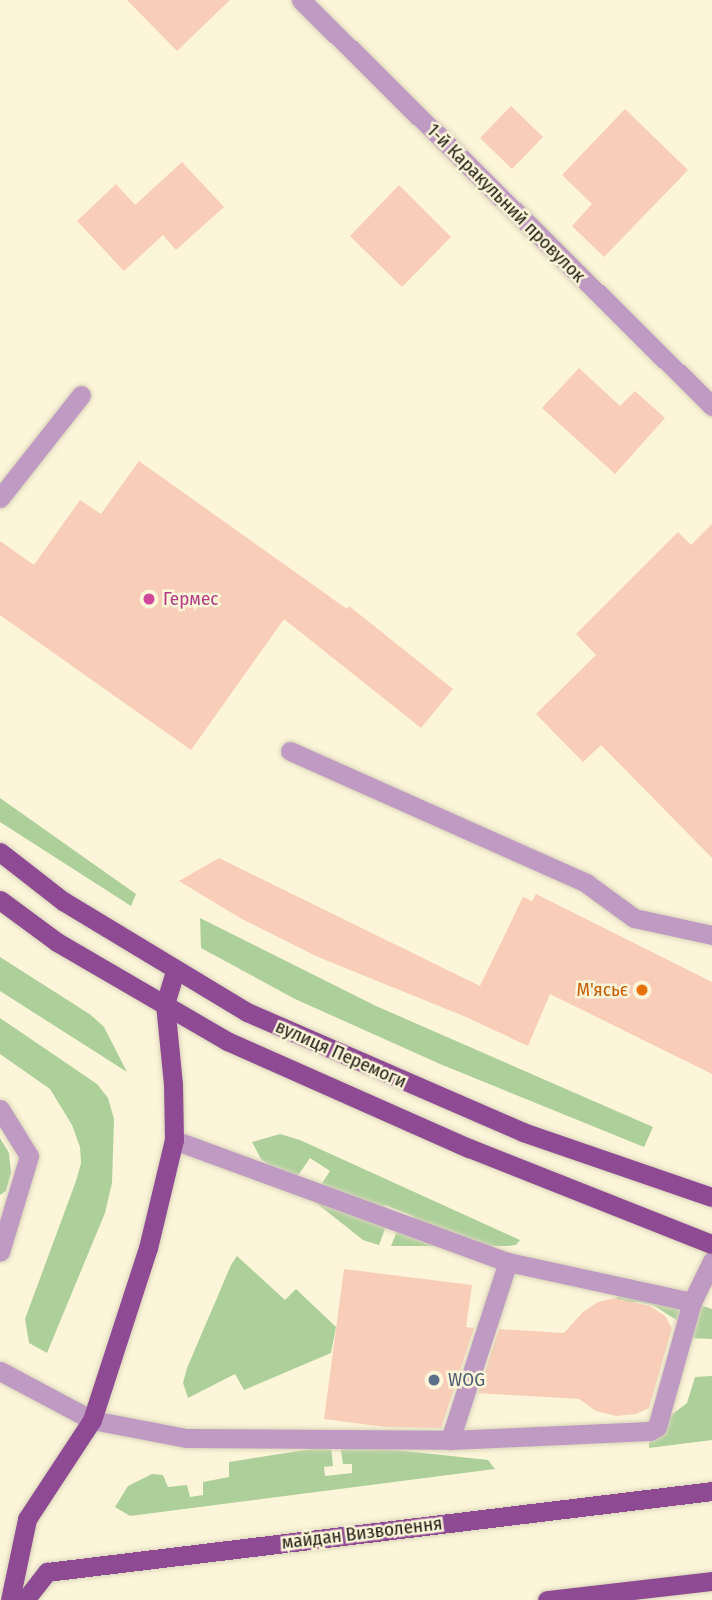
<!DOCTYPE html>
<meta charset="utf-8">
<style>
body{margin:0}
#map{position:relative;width:712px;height:1600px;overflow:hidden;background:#fcf5d9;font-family:"Fira Sans Condensed",sans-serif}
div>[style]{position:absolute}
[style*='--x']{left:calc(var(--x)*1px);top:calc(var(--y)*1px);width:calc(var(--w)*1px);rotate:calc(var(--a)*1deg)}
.green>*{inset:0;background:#add09b}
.building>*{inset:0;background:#f9ceb8}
.roads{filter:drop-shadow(0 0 2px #d9d3ba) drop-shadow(0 0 2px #d9d3ba)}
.service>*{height:19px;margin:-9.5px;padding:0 9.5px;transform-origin:9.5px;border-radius:9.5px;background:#bf9ac2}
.minor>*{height:19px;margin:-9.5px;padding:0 9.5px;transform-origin:9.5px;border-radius:9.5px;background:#bf9ac2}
.primary>*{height:19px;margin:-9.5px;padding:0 9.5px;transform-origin:9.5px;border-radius:9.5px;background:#8e4b94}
.dots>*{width:19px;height:19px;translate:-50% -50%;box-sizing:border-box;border:4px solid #fcf5d9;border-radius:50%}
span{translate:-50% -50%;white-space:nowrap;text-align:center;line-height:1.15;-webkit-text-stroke:5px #fcf5d9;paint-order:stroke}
.street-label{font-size:19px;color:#211e15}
.hotel-label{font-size:19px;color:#b23c85}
.left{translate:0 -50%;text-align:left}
.food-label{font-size:19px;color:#c56008}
.right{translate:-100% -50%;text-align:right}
.service-label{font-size:19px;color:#4e5e75}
</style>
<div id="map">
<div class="green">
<div style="clip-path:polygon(0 798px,136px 894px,131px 906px,0 822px)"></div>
<div style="clip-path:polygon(200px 918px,376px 1006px,653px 1127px,644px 1147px,440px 1064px,295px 999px,201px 948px)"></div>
<div style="clip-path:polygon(0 957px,91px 1015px,104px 1027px,127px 1072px,0 991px)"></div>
<div style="clip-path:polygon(0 1018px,97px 1084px,108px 1098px,114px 1119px,112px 1183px,105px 1213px,47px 1353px,29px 1343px,25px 1319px,76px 1181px,81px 1163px,80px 1147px,72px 1125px,50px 1089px,0 1054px)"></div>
<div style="clip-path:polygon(280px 1134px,300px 1140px,520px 1240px,516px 1245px,507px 1246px,391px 1246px,401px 1221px,410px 1224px,413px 1216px,385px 1205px,382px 1212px,390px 1216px,379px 1245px,363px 1240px,305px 1194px,317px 1191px,330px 1171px,310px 1158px,297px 1177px,298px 1188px,261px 1159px,252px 1142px)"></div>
<div style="clip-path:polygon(0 1138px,9px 1153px,11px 1173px,6px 1191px,0 1195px)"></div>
<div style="clip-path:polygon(237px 1256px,285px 1300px,296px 1289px,336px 1327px,331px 1353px,244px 1390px,235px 1374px,188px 1398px,183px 1383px,187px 1368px,231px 1265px)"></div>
<div style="clip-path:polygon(646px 1287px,712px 1309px,712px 1339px,689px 1338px,681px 1323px,653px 1305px,637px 1302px,612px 1303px,619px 1295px)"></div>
<div style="clip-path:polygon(712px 1376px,712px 1440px,649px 1448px,650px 1431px,687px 1403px,695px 1377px)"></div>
<div style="clip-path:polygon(340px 1444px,488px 1460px,495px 1469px,130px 1516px,115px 1507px,128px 1486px,152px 1474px,163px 1475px,168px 1487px,187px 1485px,190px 1497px,203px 1495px,203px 1482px,229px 1477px,229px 1462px,331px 1446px,333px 1466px,324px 1467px,325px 1476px,352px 1473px,352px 1464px,343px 1464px)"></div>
</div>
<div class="building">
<div style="clip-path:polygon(127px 0,230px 0,177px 51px)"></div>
<div style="clip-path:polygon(511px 106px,543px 137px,512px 169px,480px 138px)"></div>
<div style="clip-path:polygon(625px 109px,688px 170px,604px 257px,572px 226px,592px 204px,562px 175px)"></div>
<div style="clip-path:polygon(182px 162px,224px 207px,176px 250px,163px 235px,124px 271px,77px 221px,116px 184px,135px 205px)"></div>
<div style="clip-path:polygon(399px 185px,451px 237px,402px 287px,350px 236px)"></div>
<div style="clip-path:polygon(579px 368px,620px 406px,635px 391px,665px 418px,615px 474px,542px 408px)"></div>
<div style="clip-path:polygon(139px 461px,347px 609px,349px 606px,453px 689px,421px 728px,284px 619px,191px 750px,0 615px,0 541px,34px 565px,80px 500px,101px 514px)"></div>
<div style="clip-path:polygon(712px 524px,712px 858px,601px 745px,583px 762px,536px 714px,596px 655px,576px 634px,678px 532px,691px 545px)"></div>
<div style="clip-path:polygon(219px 858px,480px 986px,523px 897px,532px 901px,536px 894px,712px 982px,712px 1074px,550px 994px,528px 1046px,466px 1017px,318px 957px,240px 918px,179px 881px)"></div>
<div style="clip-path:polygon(344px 1269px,472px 1285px,466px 1327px,474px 1328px,441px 1428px,385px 1427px,324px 1419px)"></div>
<div style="clip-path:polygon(615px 1298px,650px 1306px,665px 1316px,672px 1328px,649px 1408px,636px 1414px,616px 1416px,596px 1411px,579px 1399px,478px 1393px,499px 1329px,564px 1333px,583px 1312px,598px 1302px)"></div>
</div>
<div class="roads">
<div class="service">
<div style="--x:0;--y:498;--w:131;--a:-51.8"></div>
<div style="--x:290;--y:751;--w:324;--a:24"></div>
<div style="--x:586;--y:883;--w:59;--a:36.1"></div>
<div style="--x:634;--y:918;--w:80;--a:12.3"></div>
<div style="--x:0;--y:1109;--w:55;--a:58.3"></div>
<div style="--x:29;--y:1156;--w:100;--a:106.8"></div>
<div style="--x:174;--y:1140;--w:356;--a:20.1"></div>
<div style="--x:508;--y:1262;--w:188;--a:12.3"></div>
<div style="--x:0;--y:1371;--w:104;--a:28"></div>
<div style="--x:92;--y:1420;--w:96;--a:10.8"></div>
<div style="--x:186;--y:1438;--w:264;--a:0.4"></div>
<div style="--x:450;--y:1440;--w:200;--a:-2.6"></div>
<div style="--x:650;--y:1431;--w:8;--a:-30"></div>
<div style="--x:657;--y:1427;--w:130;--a:-74.4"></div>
<div style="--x:692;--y:1302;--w:46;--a:-64"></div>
<div style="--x:450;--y:1440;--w:187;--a:-72"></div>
</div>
<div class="minor">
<div style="--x:301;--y:0;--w:578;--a:44.65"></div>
</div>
<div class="primary">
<div style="--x:0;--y:852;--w:80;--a:37.9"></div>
<div style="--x:63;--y:901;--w:215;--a:31.1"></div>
<div style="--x:247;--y:1012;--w:301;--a:23.5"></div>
<div style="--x:523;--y:1132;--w:200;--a:19"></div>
<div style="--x:0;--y:900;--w:71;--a:36.4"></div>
<div style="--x:57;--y:942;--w:197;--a:30.2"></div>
<div style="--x:227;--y:1041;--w:265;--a:23.9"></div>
<div style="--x:469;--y:1148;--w:261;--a:21.6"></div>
<div style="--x:10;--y:1600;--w:83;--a:-78.1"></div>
<div style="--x:27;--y:1519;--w:118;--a:-56.7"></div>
<div style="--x:92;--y:1420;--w:181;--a:-72"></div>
<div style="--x:148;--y:1248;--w:111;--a:-76.5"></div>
<div style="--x:174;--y:1140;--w:56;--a:-91"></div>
<div style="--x:173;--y:1084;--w:80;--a:-95.7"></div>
<div style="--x:165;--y:1004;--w:34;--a:-73"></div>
<div style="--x:25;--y:1600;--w:36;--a:-52"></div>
<div style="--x:47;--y:1572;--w:670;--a:-6.94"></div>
<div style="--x:547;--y:1600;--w:166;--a:-6.6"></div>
</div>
</div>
<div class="dots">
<div style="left:149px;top:599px;background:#d1479c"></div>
<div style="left:642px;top:990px;background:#e8710a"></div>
<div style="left:434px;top:1380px;background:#5c6f8a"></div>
</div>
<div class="street-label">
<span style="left:506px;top:203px;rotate:45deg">1-й Каракульний провулок</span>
<span style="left:341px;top:1054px;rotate:24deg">вулиця Перемоги</span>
<span style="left:362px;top:1533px;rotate:-7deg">майдан Визволення</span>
</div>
<div class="hotel-label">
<span class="left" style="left:163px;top:599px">Гермес</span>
</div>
<div class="food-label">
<span class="right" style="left:628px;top:990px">М'ясьє</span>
</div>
<div class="service-label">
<span class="left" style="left:448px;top:1380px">WOG</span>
</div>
</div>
